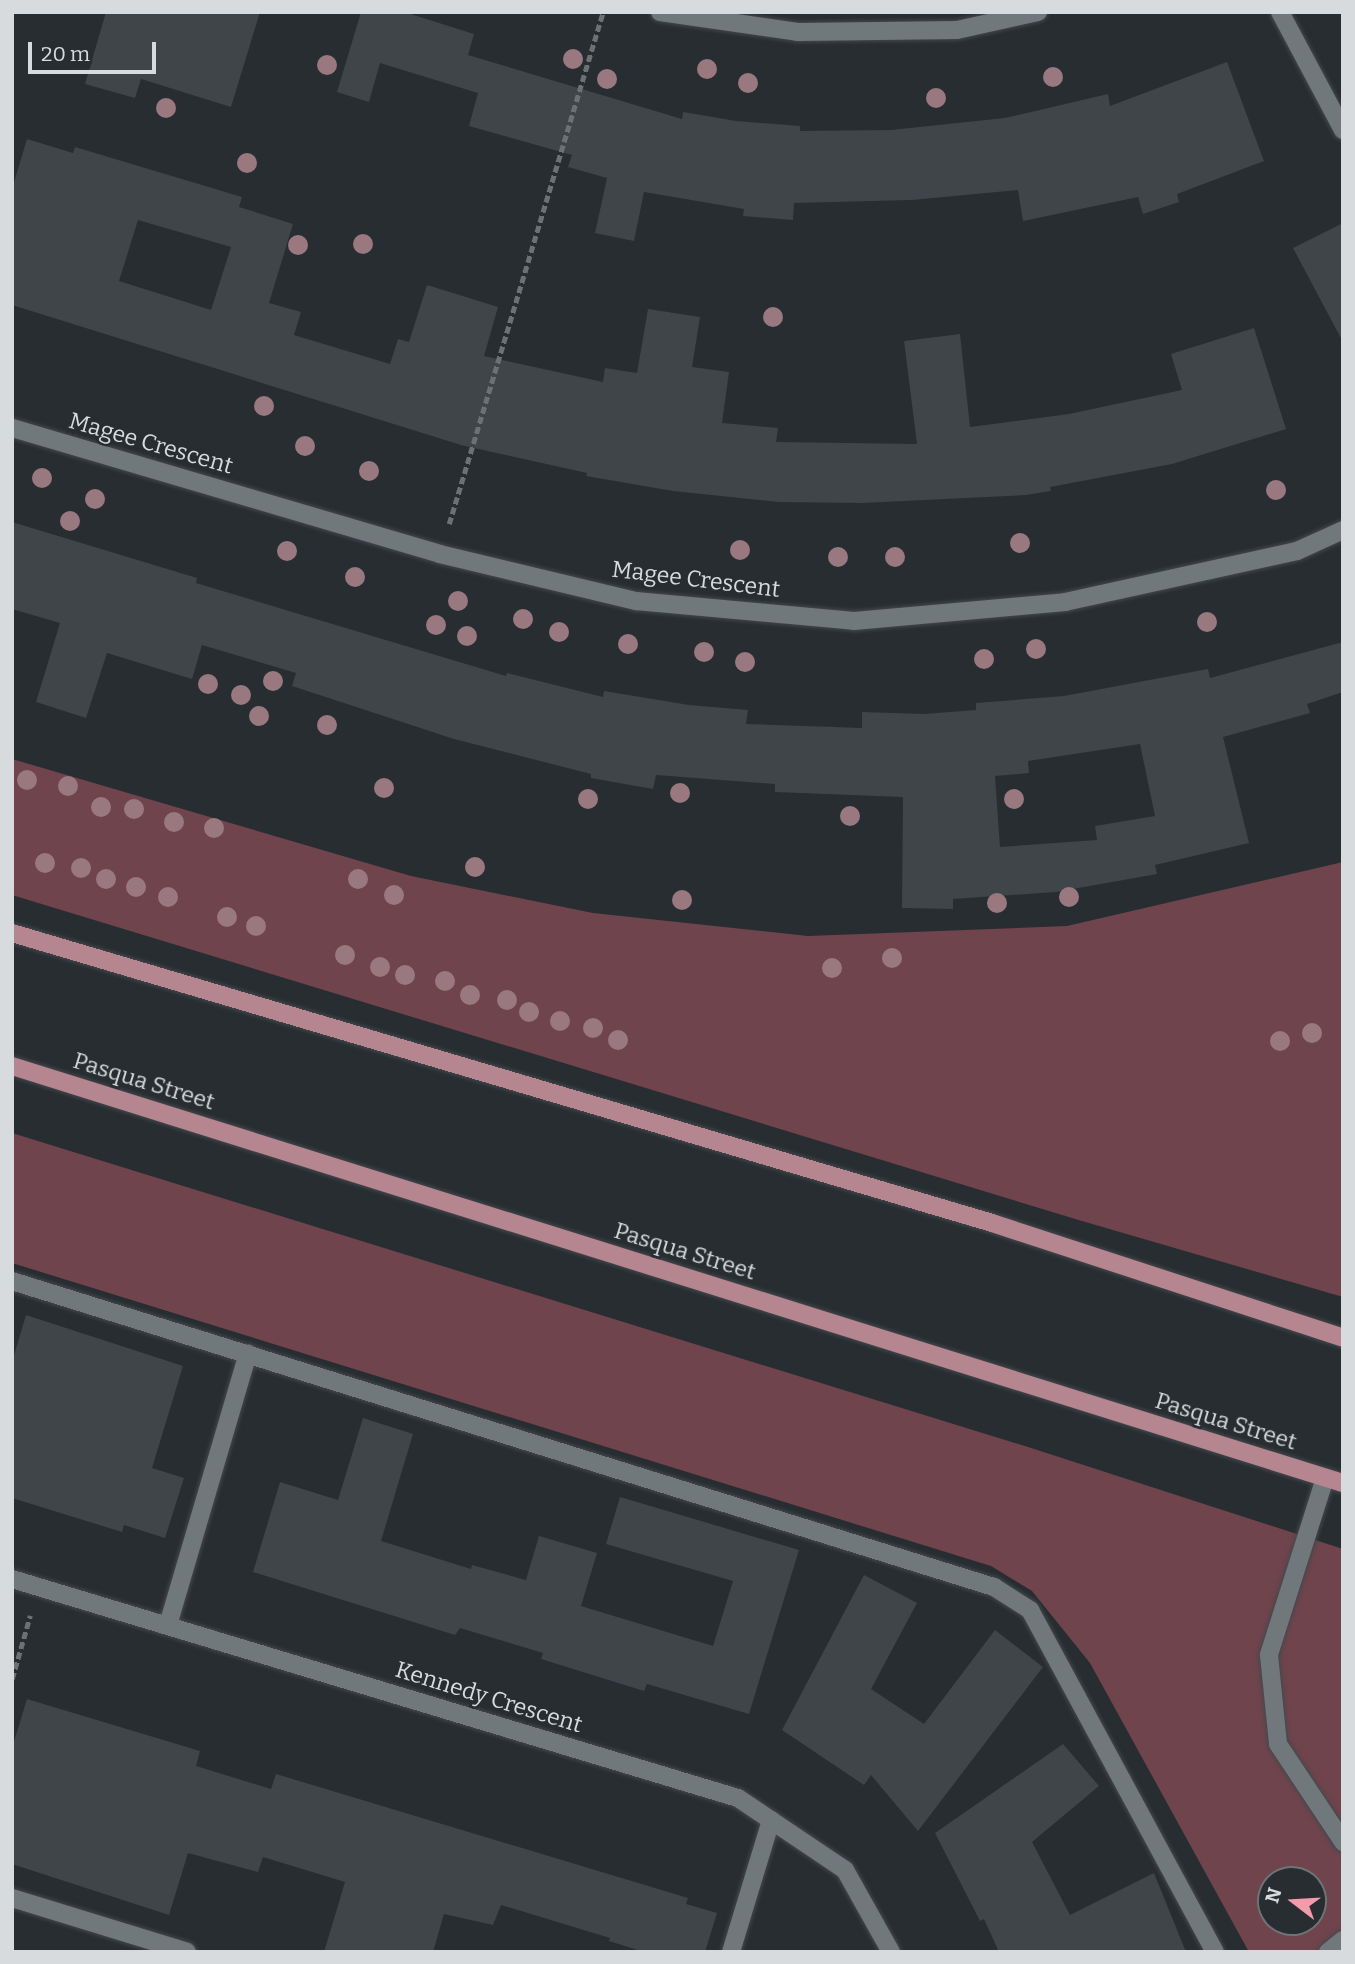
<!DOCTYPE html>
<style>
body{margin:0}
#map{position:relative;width:1355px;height:1964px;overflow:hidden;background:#272d31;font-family:Bitter,serif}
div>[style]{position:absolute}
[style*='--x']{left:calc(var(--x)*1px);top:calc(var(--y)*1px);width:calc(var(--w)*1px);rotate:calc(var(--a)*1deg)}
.green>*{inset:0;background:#70444d}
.building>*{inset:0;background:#3f4549}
.path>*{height:4.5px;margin-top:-2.25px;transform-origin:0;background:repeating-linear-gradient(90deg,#6c7174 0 7px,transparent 0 10.5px)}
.roads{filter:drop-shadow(0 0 2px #44484c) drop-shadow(0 0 2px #44484c)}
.minor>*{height:18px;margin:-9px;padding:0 9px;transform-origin:9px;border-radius:9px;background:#71787c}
.major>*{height:18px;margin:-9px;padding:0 9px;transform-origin:9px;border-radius:9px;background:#b58590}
.trees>*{width:20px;height:20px;margin:-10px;border-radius:50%;background:#997880}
span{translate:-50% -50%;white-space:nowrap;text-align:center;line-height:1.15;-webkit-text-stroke:5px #272d31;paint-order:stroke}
.street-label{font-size:23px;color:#d7dbdd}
.frame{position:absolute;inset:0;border:14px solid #d7dbdd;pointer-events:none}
.north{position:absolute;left:1257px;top:1866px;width:70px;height:70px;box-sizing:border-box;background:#272d31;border:2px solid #6d7376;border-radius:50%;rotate:287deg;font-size:19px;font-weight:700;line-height:28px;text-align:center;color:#d7dbdd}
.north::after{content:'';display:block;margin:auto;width:24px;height:32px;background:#f39aab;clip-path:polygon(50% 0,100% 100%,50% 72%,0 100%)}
.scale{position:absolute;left:28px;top:42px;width:128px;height:32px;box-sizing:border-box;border:4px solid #d7dbdd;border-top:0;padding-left:9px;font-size:21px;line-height:24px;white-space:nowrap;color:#d7dbdd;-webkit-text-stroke:5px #272d31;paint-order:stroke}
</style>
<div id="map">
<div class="green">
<div style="clip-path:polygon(12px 759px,411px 876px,593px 913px,808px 936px,1067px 926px,1343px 862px,1343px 1297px,1082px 1221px,12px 895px)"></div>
<div style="clip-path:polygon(evenodd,12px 1133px,1028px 1447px,1343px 1549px,1343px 1952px,1249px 1952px,1090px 1663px,1032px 1591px,991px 1566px,12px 1263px,12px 1133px,1271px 1880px,1313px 1880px,1313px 1922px,1271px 1922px,1271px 1880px)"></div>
</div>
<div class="building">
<div style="clip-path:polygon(106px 12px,260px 12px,231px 107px,141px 79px,135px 98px,85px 84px)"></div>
<div style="clip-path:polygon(361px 12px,404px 12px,474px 34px,468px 55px,682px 119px,683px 112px,736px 121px,800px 126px,800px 131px,891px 130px,1005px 118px,1108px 94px,1110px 106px,1227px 62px,1264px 161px,1177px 194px,1179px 202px,1143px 214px,1138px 197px,1023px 221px,1018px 190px,912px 200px,794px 203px,793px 220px,743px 216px,744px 209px,644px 192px,634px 241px,595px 233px,607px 178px,568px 167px,572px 155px,469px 126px,478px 93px,380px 63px,369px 102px,337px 92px)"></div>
<div style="clip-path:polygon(evenodd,27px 139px,73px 153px,75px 147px,242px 197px,239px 207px,293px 224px,269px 303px,301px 312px,294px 335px,390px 364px,398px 339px,409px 342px,427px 285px,498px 307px,484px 356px,603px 382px,605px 368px,637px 373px,648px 309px,700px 317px,692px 367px,729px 372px,722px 423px,778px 428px,776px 442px,917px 444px,904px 341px,960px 334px,970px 427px,1069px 414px,1182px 390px,1171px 354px,1254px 328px,1286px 429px,1172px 464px,1050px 487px,1051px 491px,1026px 495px,862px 503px,779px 502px,673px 491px,586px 476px,587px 473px,461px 445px,12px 305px,12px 189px,27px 139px,138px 220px,231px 247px,211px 310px,119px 281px,138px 220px)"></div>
<div style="clip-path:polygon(1343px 223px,1343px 342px,1293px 248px)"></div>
<div style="clip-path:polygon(evenodd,12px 522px,197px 578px,196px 583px,506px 676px,507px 673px,603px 697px,604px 691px,689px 705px,748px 710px,746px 724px,862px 728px,862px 712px,924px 714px,976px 710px,976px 703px,1064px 696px,1208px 669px,1210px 678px,1343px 642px,1343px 692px,1307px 704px,1310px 713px,1223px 737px,1249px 843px,1155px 865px,1157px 874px,1056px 892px,953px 899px,953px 909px,902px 908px,903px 797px,775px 792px,775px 784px,656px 775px,653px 789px,591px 778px,591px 774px,454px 739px,292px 686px,296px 673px,202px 645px,192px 679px,107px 653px,86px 718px,36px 702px,60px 623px,12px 609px,12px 522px,1140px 744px,1155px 816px,1095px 826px,1097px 840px,1000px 847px,995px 776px,1029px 773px,1028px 761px,1140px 744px)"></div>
<div style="clip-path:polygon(26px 1315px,183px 1366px,152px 1468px,184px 1478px,165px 1538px,124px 1525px,122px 1532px,12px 1498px,12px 1362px)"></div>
<div style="clip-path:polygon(363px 1418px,413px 1434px,381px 1541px,471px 1569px,472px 1565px,526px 1580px,539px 1536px,597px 1553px,581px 1606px,713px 1646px,733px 1581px,606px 1544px,620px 1497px,799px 1550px,749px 1714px,647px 1684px,644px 1691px,541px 1659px,543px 1653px,460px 1628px,455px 1635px,253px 1572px,280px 1482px,338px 1500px)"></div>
<div style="clip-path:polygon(864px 1575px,917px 1603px,871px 1689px,924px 1724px,995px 1630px,1043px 1667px,918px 1831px,871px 1775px,864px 1785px,782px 1730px)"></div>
<div style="clip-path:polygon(27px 1699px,200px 1751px,196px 1766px,271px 1789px,276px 1774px,688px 1898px,686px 1904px,717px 1913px,705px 1952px,644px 1952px,609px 1941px,610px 1938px,501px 1905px,493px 1925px,444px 1914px,433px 1952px,324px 1952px,345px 1882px,263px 1857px,258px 1872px,188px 1853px,169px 1915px,12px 1864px,12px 1748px)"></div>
<div style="clip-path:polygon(1063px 1744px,1099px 1786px,1032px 1842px,1070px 1915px,1154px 1873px,1186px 1952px,999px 1952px,984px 1919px,980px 1921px,935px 1833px)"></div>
</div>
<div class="path">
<div style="--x:449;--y:524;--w:535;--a:-73.26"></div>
<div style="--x:12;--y:1679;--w:66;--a:-74.1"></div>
</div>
<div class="roads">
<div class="minor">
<div style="--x:660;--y:12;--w:139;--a:8.2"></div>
<div style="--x:798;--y:32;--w:159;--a:-0.7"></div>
<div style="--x:957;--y:30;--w:83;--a:-12.5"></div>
<div style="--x:1280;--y:12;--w:134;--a:61.9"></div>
<div style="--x:12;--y:428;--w:446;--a:16.4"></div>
<div style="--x:440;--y:554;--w:202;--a:13.5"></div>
<div style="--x:636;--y:601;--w:219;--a:5.2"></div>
<div style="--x:854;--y:621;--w:212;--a:-5.1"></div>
<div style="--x:1065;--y:602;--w:238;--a:-12.4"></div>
<div style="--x:1297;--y:551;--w:51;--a:-24.5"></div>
<div style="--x:12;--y:1281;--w:1029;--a:17.31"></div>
<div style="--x:994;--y:1587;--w:43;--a:32.6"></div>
<div style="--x:1030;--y:1610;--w:389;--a:61.6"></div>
<div style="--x:1325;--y:1478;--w:186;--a:107.6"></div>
<div style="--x:1269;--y:1655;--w:89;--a:84.2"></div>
<div style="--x:1278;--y:1744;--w:118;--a:56.4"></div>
<div style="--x:12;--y:1579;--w:758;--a:16.79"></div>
<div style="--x:738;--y:1798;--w:129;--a:33.9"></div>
<div style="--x:845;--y:1870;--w:94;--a:60.7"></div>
<div style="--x:168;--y:1625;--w:283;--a:-73.6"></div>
<div style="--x:12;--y:1898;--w:183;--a:17.1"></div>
<div style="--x:731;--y:1952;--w:138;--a:-73.1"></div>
<div style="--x:1328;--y:1952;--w:19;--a:-39"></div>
</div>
<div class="major">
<div style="--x:12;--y:933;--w:1022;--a:16.48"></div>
<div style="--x:992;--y:1223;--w:369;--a:18.1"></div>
<div style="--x:12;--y:1066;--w:1395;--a:17.4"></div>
</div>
</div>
<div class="trees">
<div style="left:573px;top:59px"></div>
<div style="left:327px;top:65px"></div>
<div style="left:707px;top:69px"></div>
<div style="left:1053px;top:77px"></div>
<div style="left:607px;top:79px"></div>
<div style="left:748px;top:83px"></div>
<div style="left:936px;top:98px"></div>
<div style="left:166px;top:108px"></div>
<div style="left:247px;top:163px"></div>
<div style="left:363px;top:244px"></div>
<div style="left:298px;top:245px"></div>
<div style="left:773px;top:317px"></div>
<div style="left:264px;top:406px"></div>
<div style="left:305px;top:446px"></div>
<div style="left:369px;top:471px"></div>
<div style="left:42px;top:478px"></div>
<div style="left:1276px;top:490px"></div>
<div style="left:95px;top:499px"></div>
<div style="left:70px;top:521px"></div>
<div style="left:1020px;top:543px"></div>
<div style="left:740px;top:550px"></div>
<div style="left:287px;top:551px"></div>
<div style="left:838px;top:557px"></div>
<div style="left:895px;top:557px"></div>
<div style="left:355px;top:577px"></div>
<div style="left:458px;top:601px"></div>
<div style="left:523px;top:619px"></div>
<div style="left:1207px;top:622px"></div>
<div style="left:436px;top:625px"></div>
<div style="left:559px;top:632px"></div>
<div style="left:467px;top:636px"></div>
<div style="left:628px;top:644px"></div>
<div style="left:1036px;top:649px"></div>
<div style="left:704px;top:652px"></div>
<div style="left:984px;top:659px"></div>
<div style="left:745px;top:662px"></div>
<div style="left:273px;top:681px"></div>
<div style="left:208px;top:684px"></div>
<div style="left:241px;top:695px"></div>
<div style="left:259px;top:716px"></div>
<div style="left:327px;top:725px"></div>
<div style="left:27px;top:780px"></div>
<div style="left:68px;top:786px"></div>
<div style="left:384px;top:788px"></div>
<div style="left:680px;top:793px"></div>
<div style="left:588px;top:799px"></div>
<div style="left:1014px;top:799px"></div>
<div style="left:101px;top:807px"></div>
<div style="left:134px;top:809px"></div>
<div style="left:850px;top:816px"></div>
<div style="left:174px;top:822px"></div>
<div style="left:214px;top:828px"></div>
<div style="left:45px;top:863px"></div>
<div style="left:475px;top:867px"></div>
<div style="left:81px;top:868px"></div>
<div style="left:106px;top:879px"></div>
<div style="left:358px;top:879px"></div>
<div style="left:136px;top:887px"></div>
<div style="left:394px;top:895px"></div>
<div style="left:168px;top:897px"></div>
<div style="left:1069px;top:897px"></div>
<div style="left:682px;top:900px"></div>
<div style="left:997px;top:903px"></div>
<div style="left:227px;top:917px"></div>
<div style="left:256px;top:926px"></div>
<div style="left:345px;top:955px"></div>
<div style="left:892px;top:958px"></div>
<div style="left:380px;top:967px"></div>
<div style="left:832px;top:968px"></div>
<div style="left:405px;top:975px"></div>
<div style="left:445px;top:981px"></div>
<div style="left:470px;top:995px"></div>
<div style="left:507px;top:1000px"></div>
<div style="left:529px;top:1012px"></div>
<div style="left:560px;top:1021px"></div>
<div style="left:593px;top:1028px"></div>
<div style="left:1312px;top:1033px"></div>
<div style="left:618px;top:1040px"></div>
<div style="left:1280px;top:1041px"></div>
</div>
<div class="street-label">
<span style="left:151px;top:443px;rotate:16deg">Magee Crescent</span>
<span style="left:696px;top:579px;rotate:7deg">Magee Crescent</span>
<span style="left:144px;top:1081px;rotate:17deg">Pasqua Street</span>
<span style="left:685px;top:1251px;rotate:17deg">Pasqua Street</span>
<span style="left:1226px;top:1421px;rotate:17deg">Pasqua Street</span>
<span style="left:489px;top:1697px;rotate:17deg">Kennedy Crescent</span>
</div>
<div class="frame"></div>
<div class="north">N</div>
<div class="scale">20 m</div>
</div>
